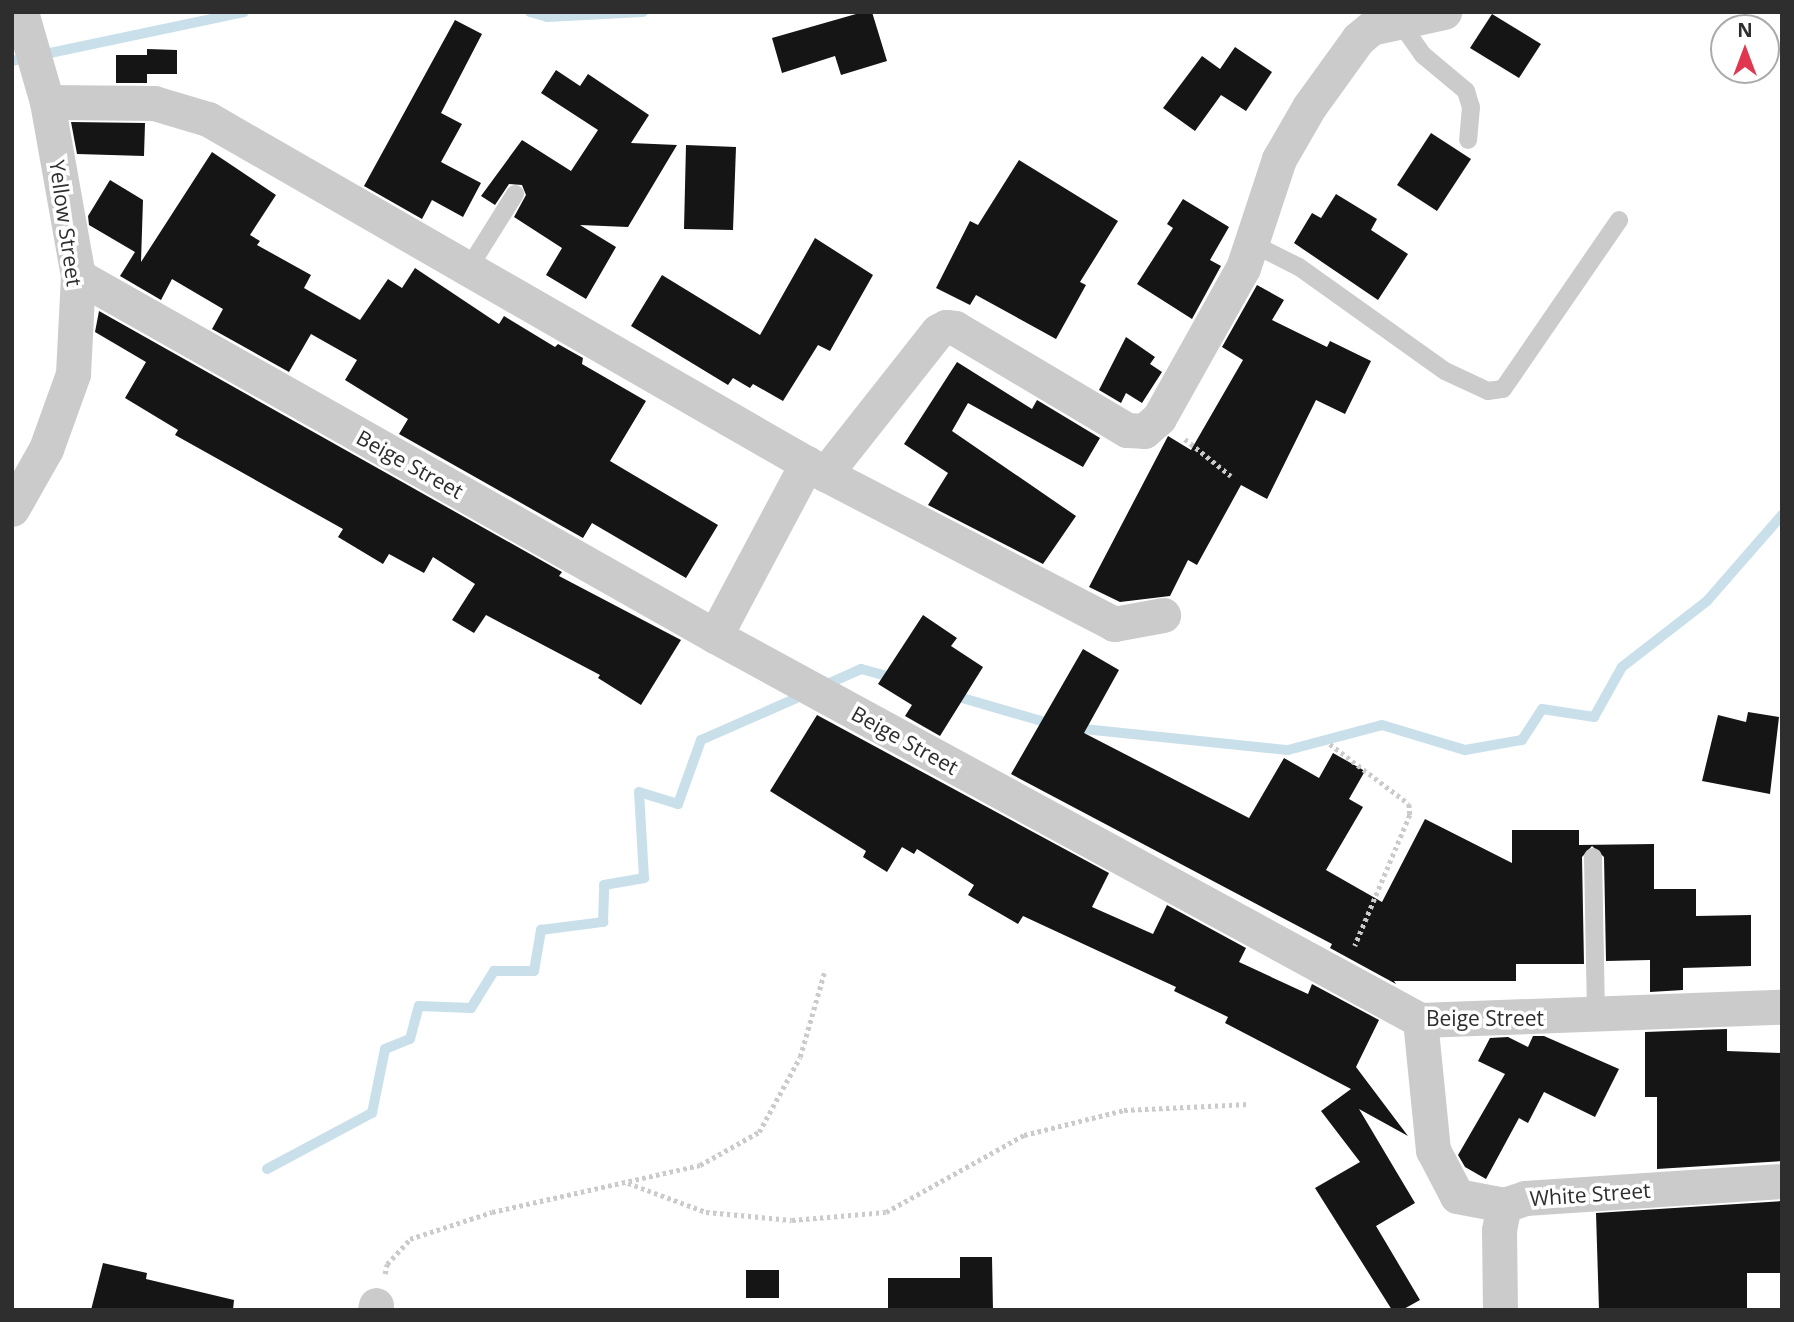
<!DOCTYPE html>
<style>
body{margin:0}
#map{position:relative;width:1794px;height:1322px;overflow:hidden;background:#fff;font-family:"Open Sans",sans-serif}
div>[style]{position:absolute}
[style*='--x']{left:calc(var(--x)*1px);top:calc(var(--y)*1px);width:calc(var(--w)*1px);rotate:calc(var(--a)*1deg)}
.stream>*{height:10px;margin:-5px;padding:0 5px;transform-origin:5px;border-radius:5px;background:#c9e0eb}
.building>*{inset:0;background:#151515}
.path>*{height:4.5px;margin-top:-2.25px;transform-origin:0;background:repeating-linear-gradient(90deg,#cbcbcb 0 3.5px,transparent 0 7px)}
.service>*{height:18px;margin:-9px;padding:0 9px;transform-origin:9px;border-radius:9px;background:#cbcbcb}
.minor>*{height:35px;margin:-17.5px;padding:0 17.5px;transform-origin:17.5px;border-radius:17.5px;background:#cbcbcb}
span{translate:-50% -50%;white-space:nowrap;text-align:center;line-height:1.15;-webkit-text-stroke:7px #fff;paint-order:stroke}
.street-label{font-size:21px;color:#2e2e2e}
.frame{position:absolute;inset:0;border:14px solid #2e2e2e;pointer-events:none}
.north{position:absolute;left:1710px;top:14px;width:70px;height:70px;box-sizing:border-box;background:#fff;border:2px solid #ababab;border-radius:50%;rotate:0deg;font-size:19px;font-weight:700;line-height:28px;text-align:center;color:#2e2e2e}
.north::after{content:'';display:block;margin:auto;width:24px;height:32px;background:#e03650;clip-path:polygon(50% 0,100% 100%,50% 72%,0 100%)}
</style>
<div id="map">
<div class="stream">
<div style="--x:530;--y:12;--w:18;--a:16"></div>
<div style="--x:547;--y:17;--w:96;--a:-3"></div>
<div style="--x:12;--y:61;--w:237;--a:-11.9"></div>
<div style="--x:823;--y:686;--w:42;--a:-24.1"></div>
<div style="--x:861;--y:669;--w:34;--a:15"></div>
<div style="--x:952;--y:695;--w:104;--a:16.2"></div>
<div style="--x:1074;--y:728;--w:215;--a:5.9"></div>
<div style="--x:1288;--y:750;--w:97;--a:-14.9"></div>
<div style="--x:1382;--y:725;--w:87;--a:16.8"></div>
<div style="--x:1465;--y:750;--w:58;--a:-10"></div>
<div style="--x:1522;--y:740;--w:37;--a:-57"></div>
<div style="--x:1542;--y:709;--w:53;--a:8.7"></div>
<div style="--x:1594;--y:717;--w:57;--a:-60.8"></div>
<div style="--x:1622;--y:667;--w:108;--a:-37.8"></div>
<div style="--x:1707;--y:601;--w:114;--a:-48.9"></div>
<div style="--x:267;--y:1169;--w:119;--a:-28.1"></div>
<div style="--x:372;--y:1113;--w:65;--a:-78.5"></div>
<div style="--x:385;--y:1049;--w:27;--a:-22"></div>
<div style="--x:410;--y:1039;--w:34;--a:-75"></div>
<div style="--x:419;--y:1006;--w:52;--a:2.2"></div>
<div style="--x:471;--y:1008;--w:44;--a:-58.1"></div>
<div style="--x:494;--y:971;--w:40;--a:0"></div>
<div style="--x:534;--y:971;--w:42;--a:-80.3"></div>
<div style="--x:541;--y:930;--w:63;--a:-7.4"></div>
<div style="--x:603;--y:922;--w:37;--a:-88"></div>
<div style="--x:604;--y:885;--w:41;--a:-9.9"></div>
<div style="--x:644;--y:878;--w:86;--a:-93.3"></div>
<div style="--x:639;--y:792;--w:41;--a:17.1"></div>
<div style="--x:678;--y:804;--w:68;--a:-70.2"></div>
<div style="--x:701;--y:740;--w:115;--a:-23.7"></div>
</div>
<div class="building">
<div style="clip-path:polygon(863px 12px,872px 12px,887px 61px,841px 75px,835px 56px,782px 73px,772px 38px)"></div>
<div style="clip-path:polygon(1492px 14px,1541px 44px,1519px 78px,1470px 48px)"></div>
<div style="clip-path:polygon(455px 20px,482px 34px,441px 113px,462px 124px,441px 162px,481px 183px,463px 217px,432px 200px,422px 219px,364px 186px)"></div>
<div style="clip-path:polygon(1235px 47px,1272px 72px,1246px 111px,1221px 95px,1195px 131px,1163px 108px,1202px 56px,1220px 69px)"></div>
<div style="clip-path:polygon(147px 49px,177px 50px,177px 74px,147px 74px,147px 62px,147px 83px,116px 83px,116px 55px,147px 55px)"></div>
<div style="clip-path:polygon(556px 70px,580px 86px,588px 74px,649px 115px,631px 143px,677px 145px,628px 227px,580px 225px,616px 247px,586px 299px,546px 275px,562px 248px,514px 217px,526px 195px,522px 185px,509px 184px,495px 205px,481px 196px,522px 140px,571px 171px,598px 130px,541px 93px)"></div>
<div style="clip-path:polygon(71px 122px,145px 123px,144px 156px,77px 154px)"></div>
<div style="clip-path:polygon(1431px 133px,1471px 159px,1437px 211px,1397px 185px)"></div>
<div style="clip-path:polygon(686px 145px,736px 147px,733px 230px,684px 229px)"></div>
<div style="clip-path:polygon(212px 152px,276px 195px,250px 235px,260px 241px,257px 245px,311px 275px,304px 288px,360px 320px,388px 279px,402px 288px,415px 268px,499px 324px,504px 316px,555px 347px,558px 344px,583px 358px,582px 364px,646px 401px,610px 461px,718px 525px,686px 578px,592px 523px,583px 538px,399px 434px,408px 419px,345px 380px,357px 360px,311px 334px,289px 372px,212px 329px,223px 309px,172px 279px,161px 300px,120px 276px,135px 252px,89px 225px,88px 216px,110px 180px,143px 200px,141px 262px)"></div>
<div style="clip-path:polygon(1019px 160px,1118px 221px,1080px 282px,1086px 285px,1056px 339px,976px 295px,970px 305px,936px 288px,970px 221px,978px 225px)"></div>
<div style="clip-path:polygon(1336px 194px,1377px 219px,1371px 230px,1408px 254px,1378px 300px,1294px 243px,1312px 213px,1321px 218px)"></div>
<div style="clip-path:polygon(1183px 199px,1229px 227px,1210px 260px,1221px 266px,1192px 319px,1137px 284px,1173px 228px,1167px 224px)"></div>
<div style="clip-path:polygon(815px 238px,873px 275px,830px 351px,818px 345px,783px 401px,753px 384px,750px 388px,733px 378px,728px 385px,631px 326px,662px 275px,760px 335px)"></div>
<div style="clip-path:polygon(1257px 285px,1284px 300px,1272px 320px,1327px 347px,1330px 341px,1371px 361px,1345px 414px,1316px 400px,1267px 499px,1241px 485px,1197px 565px,1188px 560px,1170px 596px,1120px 602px,1089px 587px,1168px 436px,1191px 450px,1243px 360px,1222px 347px)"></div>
<div style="clip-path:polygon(99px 311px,562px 572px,559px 576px,681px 640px,641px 705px,598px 678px,600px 675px,486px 615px,474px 633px,452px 620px,475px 584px,433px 557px,424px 573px,389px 554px,383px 564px,338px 537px,343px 529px,175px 435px,178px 430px,125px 398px,146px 362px,95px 332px)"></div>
<div style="clip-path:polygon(1126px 337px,1155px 357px,1150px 364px,1162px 372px,1142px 403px,1126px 393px,1121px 403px,1099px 390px)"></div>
<div style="clip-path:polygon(957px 362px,1032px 409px,1037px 400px,1100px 438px,1083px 467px,968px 403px,952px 431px,1076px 516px,1043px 564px,928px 505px,948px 473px,904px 444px)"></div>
<div style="clip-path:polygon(923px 615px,957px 638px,951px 646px,983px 667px,940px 736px,905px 716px,912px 705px,878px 684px)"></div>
<div style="clip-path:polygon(1083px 649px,1119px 670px,1084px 733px,1249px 818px,1284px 758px,1319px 778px,1333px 753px,1365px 771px,1349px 799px,1363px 807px,1326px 870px,1382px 902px,1425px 819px,1512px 863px,1512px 830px,1579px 830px,1579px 845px,1654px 844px,1654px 889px,1696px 889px,1696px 916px,1751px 915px,1751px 966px,1683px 968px,1683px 990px,1650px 992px,1650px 960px,1606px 961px,1604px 857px,1592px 846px,1582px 857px,1584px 964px,1516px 964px,1516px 981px,1394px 981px,1396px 984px,1330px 948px,1332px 944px,1011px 774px)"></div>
<div style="clip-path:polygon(1748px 712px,1779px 717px,1770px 794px,1702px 781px,1718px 715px,1746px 722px)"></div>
<div style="clip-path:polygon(817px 715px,1109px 873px,1092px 907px,1153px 934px,1167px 905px,1246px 948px,1239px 962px,1308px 994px,1312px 984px,1379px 1020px,1356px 1067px,1408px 1136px,1359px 1109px,1415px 1203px,1376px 1226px,1420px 1300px,1402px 1310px,1392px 1310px,1315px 1188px,1360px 1162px,1321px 1111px,1351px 1089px,1225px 1023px,1228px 1017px,1174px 991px,1176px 987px,1023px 916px,1018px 924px,968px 895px,974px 885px,917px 849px,914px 854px,902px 847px,887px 872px,863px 857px,866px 851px,770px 791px)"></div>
<div style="clip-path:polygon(1727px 1029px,1727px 1051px,1782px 1053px,1782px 1161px,1657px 1169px,1657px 1097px,1645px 1097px,1645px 1032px)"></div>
<div style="clip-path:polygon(1533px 1036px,1544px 1036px,1619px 1069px,1595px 1117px,1544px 1092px,1528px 1123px,1519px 1118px,1486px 1179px,1465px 1167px,1458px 1155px,1505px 1074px,1478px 1061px,1490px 1038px,1508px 1037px,1528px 1047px)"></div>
<div style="clip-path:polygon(1782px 1201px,1782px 1273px,1747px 1273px,1747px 1310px,1599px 1310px,1596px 1213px)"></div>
<div style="clip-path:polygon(960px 1257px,992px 1257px,993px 1310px,888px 1310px,888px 1278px,960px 1278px)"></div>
<div style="clip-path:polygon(103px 1263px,147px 1273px,146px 1279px,234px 1300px,233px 1310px,91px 1310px)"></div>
<div style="clip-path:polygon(746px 1270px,779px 1270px,779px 1298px,746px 1298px)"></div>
</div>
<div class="path">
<div style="--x:1185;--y:439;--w:59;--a:38.8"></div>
<div style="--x:1330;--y:744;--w:99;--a:37.2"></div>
<div style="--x:1409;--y:804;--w:11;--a:85"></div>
<div style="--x:1410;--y:815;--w:142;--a:112.8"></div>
<div style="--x:628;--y:1183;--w:83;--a:20.4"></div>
<div style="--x:706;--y:1212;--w:86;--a:5.3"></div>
<div style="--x:792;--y:1220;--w:94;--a:-4.9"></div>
<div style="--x:886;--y:1212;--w:158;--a:-29.2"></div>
<div style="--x:1024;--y:1135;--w:103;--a:-14"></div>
<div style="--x:1124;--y:1110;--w:125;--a:-2.7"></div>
<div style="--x:385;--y:1274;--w:10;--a:-79"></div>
<div style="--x:387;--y:1264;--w:34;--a:-47"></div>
<div style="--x:410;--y:1239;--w:86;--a:-18.2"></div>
<div style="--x:492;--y:1212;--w:213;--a:-12.7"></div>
<div style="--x:700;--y:1165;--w:68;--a:-29.2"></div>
<div style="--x:759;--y:1132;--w:85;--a:-61.3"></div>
<div style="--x:800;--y:1057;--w:91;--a:-74"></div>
</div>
<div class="service">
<div style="--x:1399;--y:21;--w:42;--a:54.8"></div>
<div style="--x:1423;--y:55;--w:56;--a:39.9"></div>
<div style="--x:1466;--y:91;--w:17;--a:73"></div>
<div style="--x:1471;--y:107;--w:33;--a:95"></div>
<div style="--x:1253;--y:244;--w:51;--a:26.6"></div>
<div style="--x:1299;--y:267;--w:179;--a:35.5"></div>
<div style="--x:1445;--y:371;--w:47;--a:24.9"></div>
<div style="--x:1488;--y:391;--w:15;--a:-8"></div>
<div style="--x:1503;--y:389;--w:205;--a:-55.5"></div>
<div style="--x:470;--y:266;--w:85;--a:-58"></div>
<div style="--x:1593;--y:857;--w:159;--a:88.9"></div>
</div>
<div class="minor">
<div style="--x:47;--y:102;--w:107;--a:0.5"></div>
<div style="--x:154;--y:103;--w:56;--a:16.5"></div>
<div style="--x:208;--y:119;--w:712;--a:29.91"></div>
<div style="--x:825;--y:474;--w:326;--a:27.4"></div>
<div style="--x:1114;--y:624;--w:50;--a:-10.4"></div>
<div style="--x:78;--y:276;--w:732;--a:29.47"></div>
<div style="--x:715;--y:636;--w:803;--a:28.58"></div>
<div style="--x:1420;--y:1020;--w:362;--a:-2.1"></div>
<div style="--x:825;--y:474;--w:182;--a:-51.7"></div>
<div style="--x:938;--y:331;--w:9;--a:-27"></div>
<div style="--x:946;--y:327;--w:9;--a:6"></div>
<div style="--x:955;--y:328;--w:200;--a:30.7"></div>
<div style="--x:1127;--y:430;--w:17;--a:3"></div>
<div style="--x:1144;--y:431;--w:20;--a:-41"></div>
<div style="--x:1159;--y:418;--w:172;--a:-60.8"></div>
<div style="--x:1243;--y:268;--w:115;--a:-71.7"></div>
<div style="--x:1279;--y:159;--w:60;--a:-60"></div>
<div style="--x:1309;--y:107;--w:84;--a:-54.2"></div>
<div style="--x:1358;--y:39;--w:17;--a:-40"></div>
<div style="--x:1371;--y:28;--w:75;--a:-12.4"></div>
<div style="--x:12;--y:509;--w:69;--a:-60.5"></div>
<div style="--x:46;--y:449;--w:80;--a:-70.2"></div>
<div style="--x:73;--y:374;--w:98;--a:-87.1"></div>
<div style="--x:78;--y:276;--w:177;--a:-100.1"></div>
<div style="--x:47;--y:102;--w:94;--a:-106.1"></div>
<div style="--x:715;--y:636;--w:196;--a:-62"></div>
<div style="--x:1420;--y:1020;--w:131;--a:84.3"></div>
<div style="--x:1433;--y:1150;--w:52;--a:62.4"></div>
<div style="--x:1457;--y:1196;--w:48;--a:10.8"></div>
<div style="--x:375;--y:1310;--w:5;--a:-79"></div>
<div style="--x:1500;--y:1310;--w:80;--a:-90.7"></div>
<div style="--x:1499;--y:1230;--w:25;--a:-79"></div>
<div style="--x:1504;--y:1205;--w:22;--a:-18"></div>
<div style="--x:1525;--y:1198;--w:258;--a:-3.8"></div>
</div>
<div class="street-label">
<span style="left:66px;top:223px;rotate:82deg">Yellow Street</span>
<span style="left:410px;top:464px;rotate:29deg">Beige Street</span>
<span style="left:905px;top:740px;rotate:29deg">Beige Street</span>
<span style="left:1485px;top:1018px">Beige Street</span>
<span style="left:1590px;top:1194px;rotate:-4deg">White Street</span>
</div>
<div class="frame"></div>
<div class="north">N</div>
</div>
